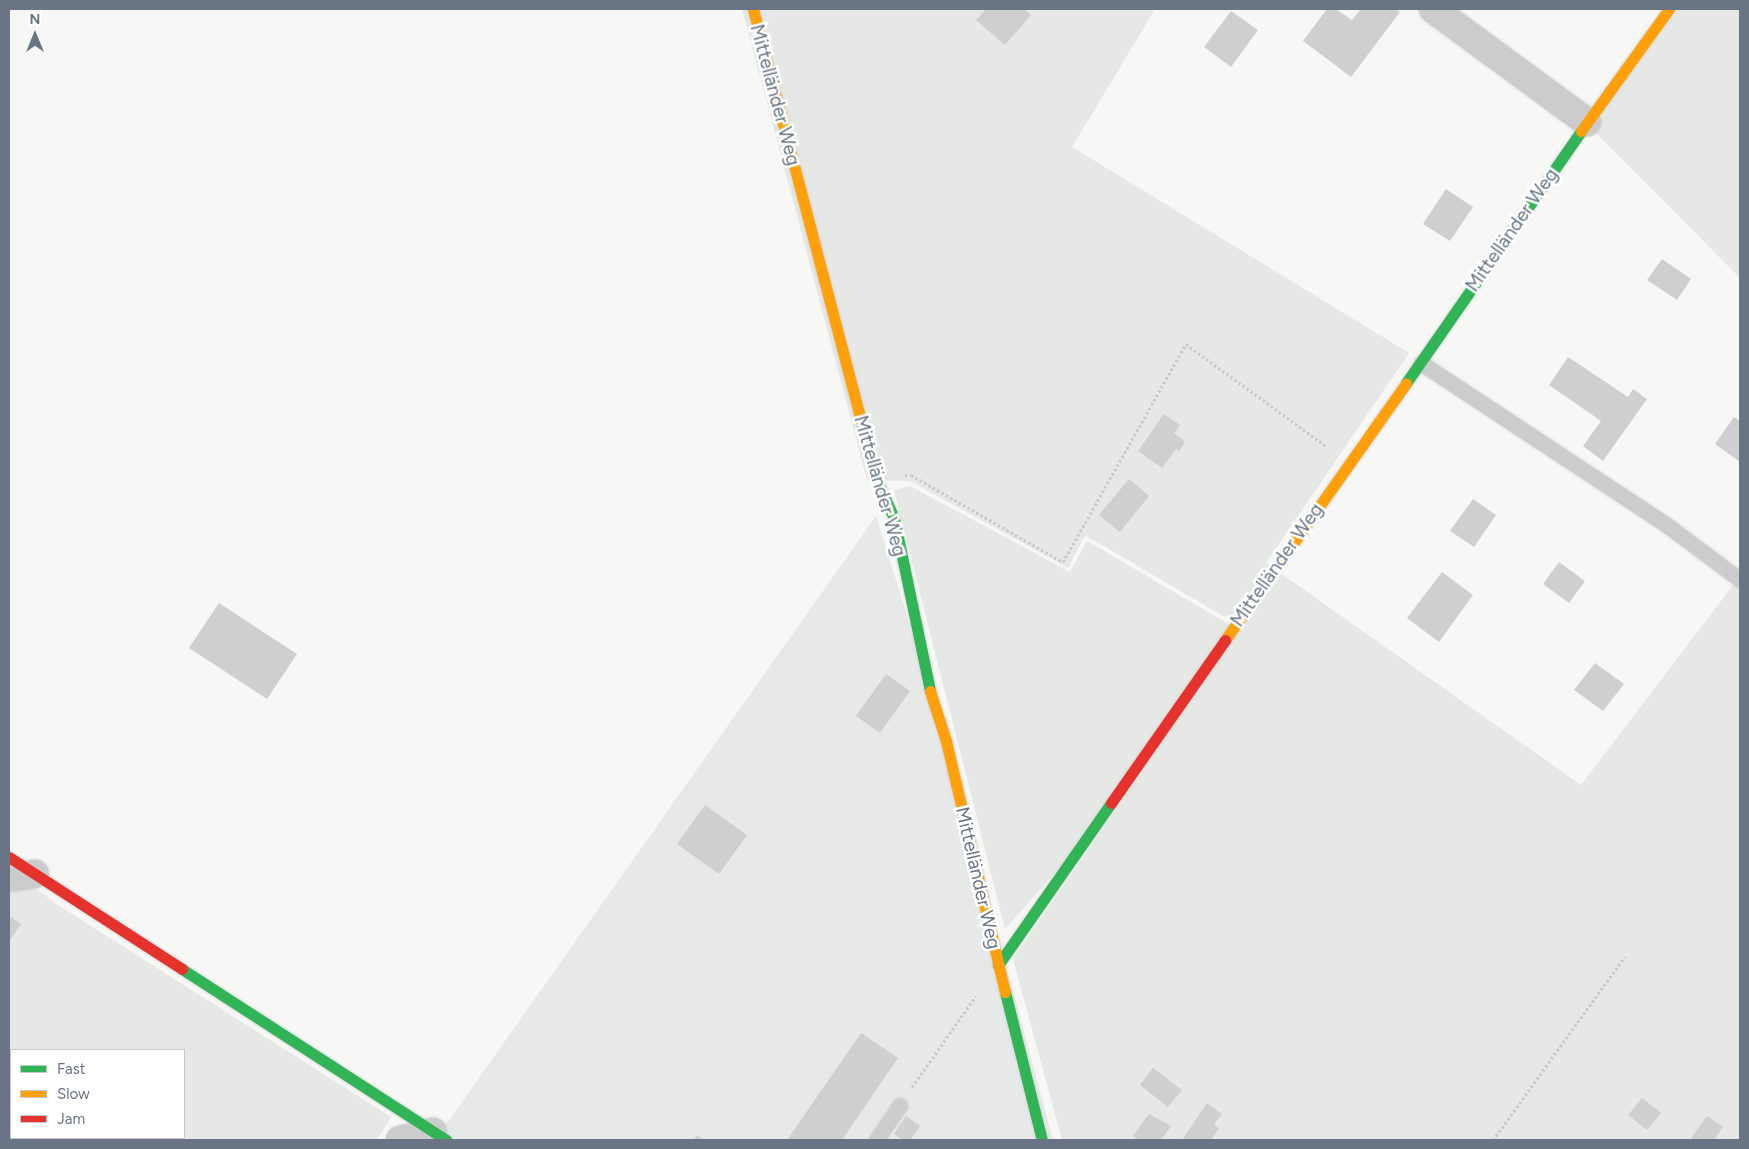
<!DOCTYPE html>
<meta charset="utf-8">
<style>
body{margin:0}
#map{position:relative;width:1749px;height:1149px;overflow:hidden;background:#f7f7f6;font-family:Figtree,sans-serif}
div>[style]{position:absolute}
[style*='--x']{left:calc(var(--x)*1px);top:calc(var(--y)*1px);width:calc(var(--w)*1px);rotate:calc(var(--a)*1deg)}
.built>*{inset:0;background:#e7e8e8}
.green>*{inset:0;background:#e5e8e4}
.building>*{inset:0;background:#cecfd0}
.path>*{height:3px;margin-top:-1.5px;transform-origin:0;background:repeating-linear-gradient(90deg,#c8c9ca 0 2.5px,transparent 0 5px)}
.roads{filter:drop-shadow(0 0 1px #d4d4d5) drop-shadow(0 0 1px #d4d4d5)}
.lane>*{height:15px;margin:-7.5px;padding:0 7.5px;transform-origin:7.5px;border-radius:7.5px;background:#cbcccd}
.street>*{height:28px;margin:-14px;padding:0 14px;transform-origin:14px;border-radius:14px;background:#cbcccd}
.fast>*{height:11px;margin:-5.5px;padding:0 5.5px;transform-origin:5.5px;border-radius:5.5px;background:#30b455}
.slow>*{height:11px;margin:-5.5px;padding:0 5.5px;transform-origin:5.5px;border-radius:5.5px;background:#ff9f0a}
.jam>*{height:11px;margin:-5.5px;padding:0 5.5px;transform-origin:5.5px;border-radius:5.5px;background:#e5322d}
span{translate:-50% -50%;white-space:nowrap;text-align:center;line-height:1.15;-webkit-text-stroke:5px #fff;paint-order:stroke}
.street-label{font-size:19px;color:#697584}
.frame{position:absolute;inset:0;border:10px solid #697584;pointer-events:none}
.legend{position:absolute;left:10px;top:1049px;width:175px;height:90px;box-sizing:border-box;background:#fff;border:1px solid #c3c8ce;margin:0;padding:6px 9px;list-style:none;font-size:15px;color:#697584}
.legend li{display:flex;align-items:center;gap:10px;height:25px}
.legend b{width:25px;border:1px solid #c3c8ce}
.north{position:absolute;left:10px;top:10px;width:50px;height:50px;-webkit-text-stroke:4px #fff;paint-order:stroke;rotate:0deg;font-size:14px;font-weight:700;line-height:20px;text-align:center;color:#697584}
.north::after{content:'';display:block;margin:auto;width:18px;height:22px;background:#697584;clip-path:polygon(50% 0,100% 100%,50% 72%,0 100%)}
</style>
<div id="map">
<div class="built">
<div style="clip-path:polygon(876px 516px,946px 741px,1053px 1140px,400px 1140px,445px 1126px)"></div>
</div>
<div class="green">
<div style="clip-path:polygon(742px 9px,1155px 9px,1072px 147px,1409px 353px,1266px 563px,1581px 785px,1740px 576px,1740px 1140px,1062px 1140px,1013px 959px,1242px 627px,1085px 535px,1068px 568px,910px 481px,867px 480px)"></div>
<div style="clip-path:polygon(1678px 9px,1740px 9px,1740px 278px,1591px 128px)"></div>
<div style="clip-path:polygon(910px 486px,1070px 572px,1087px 541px,1230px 625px,1072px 854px,1005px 929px,894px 490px)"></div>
<div style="clip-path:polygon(evenodd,9px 869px,58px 905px,391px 1117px,377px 1140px,9px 1140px,9px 869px,11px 1050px,184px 1050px,184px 1138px,11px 1138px,11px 1050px)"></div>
</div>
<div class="building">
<div style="clip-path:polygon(986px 9px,1024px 9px,1031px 15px,1005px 45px,976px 20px)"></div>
<div style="clip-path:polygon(1327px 9px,1336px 9px,1352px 20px,1361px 9px,1396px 9px,1400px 12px,1351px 77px,1303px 41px)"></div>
<div style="clip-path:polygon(1231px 11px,1258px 30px,1231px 67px,1204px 47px)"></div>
<div style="clip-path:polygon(1446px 189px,1473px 207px,1450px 241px,1423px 224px)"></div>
<div style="clip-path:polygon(1662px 259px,1691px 279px,1677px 300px,1647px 280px)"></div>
<div style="clip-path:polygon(1568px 357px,1628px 397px,1633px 389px,1647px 399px,1603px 461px,1583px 446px,1601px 421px,1549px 385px)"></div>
<div style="clip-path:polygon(1164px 414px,1180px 425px,1174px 433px,1185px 442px,1179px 451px,1176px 449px,1162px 468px,1138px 451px)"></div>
<div style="clip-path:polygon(1734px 417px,1740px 421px,1740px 462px,1715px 444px)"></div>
<div style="clip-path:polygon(1129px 479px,1149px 496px,1120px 532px,1099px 515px)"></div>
<div style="clip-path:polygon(1473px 499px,1496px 515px,1474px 547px,1450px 531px)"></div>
<div style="clip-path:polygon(1559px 562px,1585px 581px,1569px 603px,1543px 584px)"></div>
<div style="clip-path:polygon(1442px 572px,1473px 595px,1439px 642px,1407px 618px)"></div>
<div style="clip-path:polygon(219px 603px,297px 654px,267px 699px,189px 648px)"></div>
<div style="clip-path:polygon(1595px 663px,1624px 684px,1603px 711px,1574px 690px)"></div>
<div style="clip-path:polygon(886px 674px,910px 691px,880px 733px,856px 716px)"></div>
<div style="clip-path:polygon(705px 805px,747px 835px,719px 874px,677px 844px)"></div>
<div style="clip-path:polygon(9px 916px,21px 924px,9px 942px)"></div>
<div style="clip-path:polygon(861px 1033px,898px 1058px,842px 1140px,787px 1140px)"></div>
<div style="clip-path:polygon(1153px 1068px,1182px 1090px,1168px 1107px,1140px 1085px)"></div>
<div style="clip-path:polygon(1642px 1098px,1661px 1113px,1647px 1130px,1628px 1115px)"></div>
<div style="clip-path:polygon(1207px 1103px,1222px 1114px,1214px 1124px,1219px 1128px,1211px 1140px,1182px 1140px)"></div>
<div style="clip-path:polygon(1149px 1114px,1171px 1126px,1161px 1140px,1139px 1140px,1133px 1136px)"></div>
<div style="clip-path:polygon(906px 1116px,920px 1126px,910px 1140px,903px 1140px,894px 1134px)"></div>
<div style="clip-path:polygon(1707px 1116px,1723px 1127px,1714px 1140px,1694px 1140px,1691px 1138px)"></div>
<div style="clip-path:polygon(697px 1135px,704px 1140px,694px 1140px)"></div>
</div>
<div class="path">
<div style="--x:905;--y:475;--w:6;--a:0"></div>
<div style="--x:911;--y:475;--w:175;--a:29.8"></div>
<div style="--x:1063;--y:562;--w:250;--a:-60.6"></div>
<div style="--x:1186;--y:344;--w:173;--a:36.1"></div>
<div style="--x:9;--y:1074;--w:3;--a:45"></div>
<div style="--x:912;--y:1087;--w:111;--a:-54.9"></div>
<div style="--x:108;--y:1138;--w:4;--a:27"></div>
<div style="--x:1493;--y:1140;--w:226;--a:-54.3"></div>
</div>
<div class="roads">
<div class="lane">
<div style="--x:1421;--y:363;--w:296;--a:33.4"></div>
<div style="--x:1668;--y:526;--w:89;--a:36.7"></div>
<div style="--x:876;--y:1140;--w:42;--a:-55.6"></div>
</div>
<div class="street">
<div style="--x:1433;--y:9;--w:191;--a:36.3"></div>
<div style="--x:9;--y:878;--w:26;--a:-9"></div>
<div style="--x:400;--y:1140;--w:34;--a:-14"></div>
</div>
<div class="fast">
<div style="--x:1406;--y:383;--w:307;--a:-55.2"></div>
<div style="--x:861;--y:422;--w:56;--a:75.5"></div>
<div style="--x:875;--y:476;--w:46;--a:65.7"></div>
<div style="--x:894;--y:518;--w:177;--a:78.2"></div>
<div style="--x:998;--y:965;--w:198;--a:-55.1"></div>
<div style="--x:182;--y:969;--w:315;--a:32.9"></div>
<div style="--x:1005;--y:992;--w:153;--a:76"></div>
</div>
<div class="slow">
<div style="--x:753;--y:9;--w:427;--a:75.3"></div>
<div style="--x:1581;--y:131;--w:150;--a:-54.2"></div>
<div style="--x:1225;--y:640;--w:314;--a:-54.8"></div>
<div style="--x:930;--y:691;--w:52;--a:72.3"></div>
<div style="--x:946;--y:741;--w:258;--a:76.8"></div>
</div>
<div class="jam">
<div style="--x:1111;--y:803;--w:199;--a:-55"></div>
<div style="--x:9;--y:857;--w:206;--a:32.9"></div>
</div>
</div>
<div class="street-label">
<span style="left:775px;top:95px;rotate:75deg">Mittelländer Weg</span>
<span style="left:1512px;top:230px;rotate:-55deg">Mittelländer Weg</span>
<span style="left:880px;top:486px;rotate:74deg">Mittelländer Weg</span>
<span style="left:1277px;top:565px;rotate:-55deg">Mittelländer Weg</span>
<span style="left:978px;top:878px;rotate:77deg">Mittelländer Weg</span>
</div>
<div class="frame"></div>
<ul class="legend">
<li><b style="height:6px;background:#30b455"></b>Fast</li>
<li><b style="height:6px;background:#ff9f0a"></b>Slow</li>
<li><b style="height:6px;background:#e5322d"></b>Jam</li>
</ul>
<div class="north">N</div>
</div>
